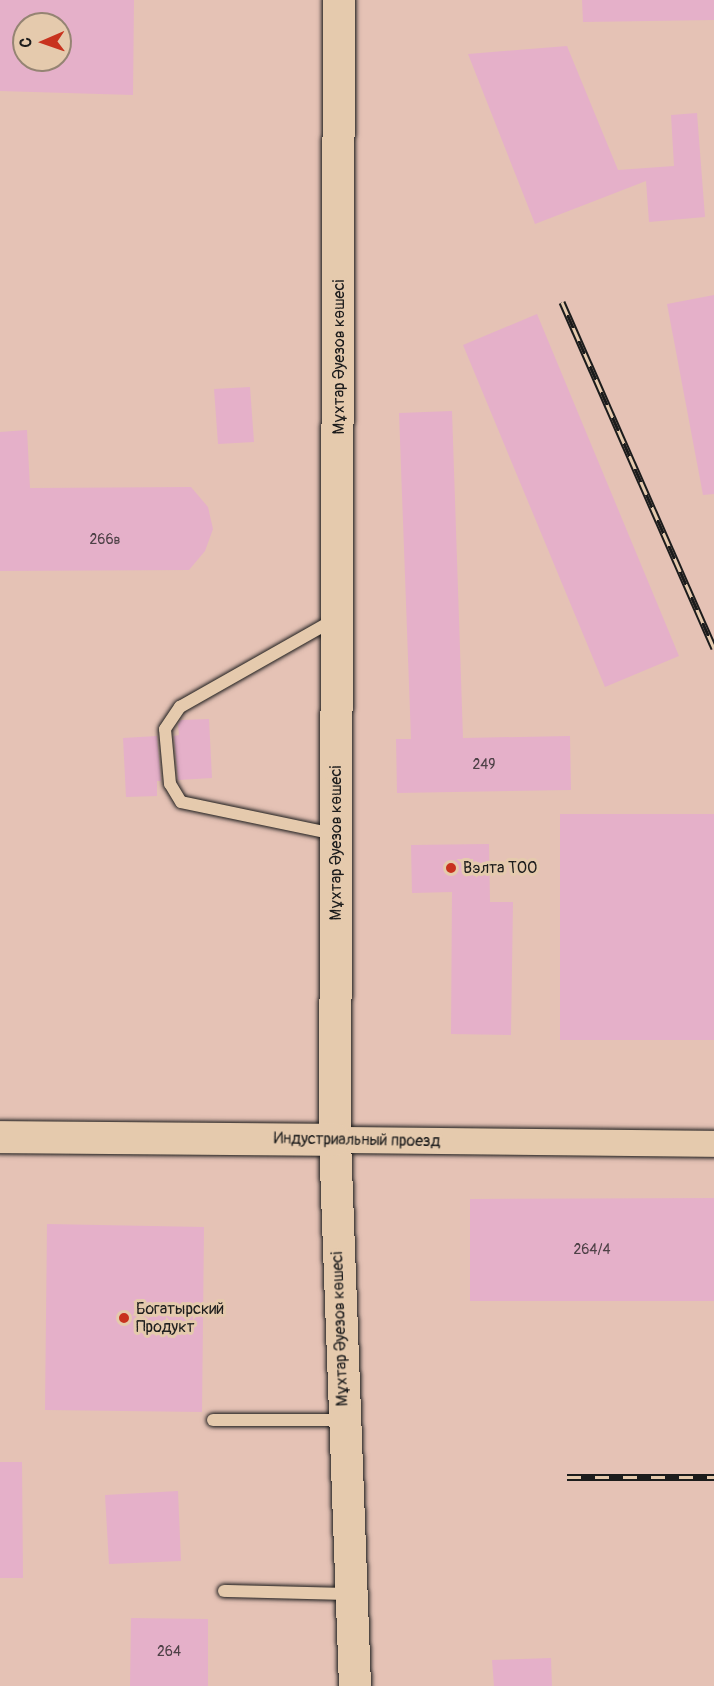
<!DOCTYPE html>
<meta charset="utf-8">
<style>
body{margin:0}
#map{position:relative;width:714px;height:1686px;overflow:hidden;background:#e5c2b5;font-family:Pangolin,sans-serif}
div>[style]{position:absolute}
[style*='--x']{left:calc(var(--x)*1px);top:calc(var(--y)*1px);width:calc(var(--w)*1px);rotate:calc(var(--a)*1deg)}
.building>*{inset:0;background:#e5b0c9}
.roads{filter:drop-shadow(0 0 2px #1c1c1c) drop-shadow(0 0 2px #1c1c1c)}
.service>*{height:12px;margin:-6px;padding:0 6px;transform-origin:6px;border-radius:6px;background:#e5caad}
.minor>*{height:26px;margin:-13px;padding:0 13px;transform-origin:13px;border-radius:13px;background:#e5caad}
.tertiary>*{height:32px;margin:-16px;padding:0 16px;transform-origin:16px;border-radius:16px;background:#e5caad}
.rail>*{height:7px;margin-top:-3.5px;transform-origin:0;background:repeating-linear-gradient(90deg,#e5caad 0 14px,#1c1c1c 0 28px);box-sizing:border-box;border-block:2px solid #1c1c1c}
.dots>*{width:16px;height:16px;translate:-50% -50%;box-sizing:border-box;border:3px solid #e5caad;border-radius:50%}
span{translate:-50% -50%;white-space:nowrap;text-align:center;line-height:1.15;-webkit-text-stroke:6px #e5caad;paint-order:stroke}
.number-label{font-size:14px;color:#4e4147}
.number-label span{-webkit-text-stroke-width:0}
.street-label{font-size:16px;color:#1c1c1c}
.poi-label{font-size:16px;color:#1c1c1c}
.left{translate:0 -50%;text-align:left}
.north{position:absolute;left:12px;top:12px;width:60px;height:60px;box-sizing:border-box;background:#e5caad;border:2px solid #958473;border-radius:50%;rotate:268deg;font-size:16px;font-weight:700;line-height:24px;text-align:center;color:#1c1c1c}
.north::after{content:'';display:block;margin:auto;width:21px;height:27px;background:#c8321e;clip-path:polygon(50% 0,100% 100%,50% 72%,0 100%)}
</style>
<div id="map">
<div class="building">
<div style="clip-path:polygon(evenodd,0 0,134px 0,133px 95px,0 91px,0 0,24px 24px,60px 24px,60px 60px,24px 60px,24px 24px)"></div>
<div style="clip-path:polygon(582px 0,714px 0,714px 20px,583px 22px)"></div>
<div style="clip-path:polygon(567px 46px,618px 170px,674px 166px,671px 115px,697px 113px,705px 217px,649px 222px,646px 181px,535px 224px,468px 54px)"></div>
<div style="clip-path:polygon(714px 295px,714px 494px,703px 495px,667px 304px)"></div>
<div style="clip-path:polygon(537px 314px,679px 656px,605px 687px,463px 345px)"></div>
<div style="clip-path:polygon(250px 387px,254px 442px,218px 444px,214px 389px)"></div>
<div style="clip-path:polygon(452px 411px,463px 738px,570px 736px,571px 790px,397px 793px,396px 739px,411px 739px,399px 413px)"></div>
<div style="clip-path:polygon(27px 430px,30px 488px,191px 487px,208px 507px,213px 529px,205px 551px,189px 570px,0 571px,0 432px)"></div>
<div style="clip-path:polygon(209px 719px,212px 778px,178px 780px,174px 736px,179px 735px,178px 724px,181px 720px)"></div>
<div style="clip-path:polygon(157px 736px,161px 781px,157px 781px,157px 796px,126px 797px,123px 738px)"></div>
<div style="clip-path:polygon(560px 814px,714px 814px,714px 1040px,560px 1040px)"></div>
<div style="clip-path:polygon(489px 844px,490px 902px,513px 902px,511px 1035px,451px 1034px,452px 892px,412px 893px,411px 845px)"></div>
<div style="clip-path:polygon(714px 1198px,714px 1301px,470px 1301px,470px 1199px)"></div>
<div style="clip-path:polygon(47px 1224px,204px 1227px,202px 1412px,45px 1410px)"></div>
<div style="clip-path:polygon(0 1462px,22px 1462px,23px 1578px,0 1578px)"></div>
<div style="clip-path:polygon(178px 1491px,181px 1561px,109px 1564px,105px 1495px)"></div>
<div style="clip-path:polygon(131px 1618px,208px 1619px,208px 1686px,130px 1686px)"></div>
<div style="clip-path:polygon(551px 1658px,552px 1686px,494px 1686px,492px 1660px)"></div>
</div>
<div class="roads">
<div class="service">
<div style="--x:334;--y:834;--w:156;--a:-168.2"></div>
<div style="--x:181;--y:802;--w:21;--a:-121"></div>
<div style="--x:170;--y:784;--w:55;--a:-95.2"></div>
<div style="--x:165;--y:729;--w:27;--a:-56"></div>
<div style="--x:180;--y:707;--w:177;--a:-29.5"></div>
<div style="--x:213;--y:1420;--w:130;--a:0"></div>
<div style="--x:224;--y:1591;--w:127;--a:1.4"></div>
</div>
<div class="minor">
<div style="--x:335;--y:1140;--w:379;--a:0.6"></div>
</div>
<div class="tertiary">
<div style="--x:339;--y:0;--w:1140;--a:90.2"></div>
<div style="--x:335;--y:1140;--w:546;--a:87.9"></div>
<div style="--x:0;--y:1137;--w:335;--a:0.5"></div>
</div>
</div>
<div class="rail">
<div style="--x:562;--y:302;--w:378;--a:66.3"></div>
<div style="--x:567;--y:1477;--w:147;--a:0"></div>
</div>
<div class="dots">
<div style="left:451px;top:868px;background:#c8321e"></div>
<div style="left:124px;top:1318px;background:#c8321e"></div>
</div>
<div class="number-label">
<span style="left:105px;top:540px">266в</span>
<span style="left:484px;top:765px">249</span>
<span style="left:592px;top:1250px">264/4</span>
<span style="left:169px;top:1652px">264</span>
</div>
<div class="street-label">
<span style="left:339px;top:357px;rotate:-90deg">Мұхтар Әуезов көшесі</span>
<span style="left:336px;top:843px;rotate:-90deg">Мұхтар Әуезов көшесі</span>
<span style="left:357px;top:1140px;rotate:1deg">Индустриальный проезд</span>
<span style="left:340px;top:1329px;rotate:-92deg">Мұхтар Әуезов көшесі</span>
</div>
<div class="poi-label">
<span class="left" style="left:463px;top:868px">Вэлта ТОО</span>
<span class="left" style="left:136px;top:1318px">Богатырский<br>Продукт</span>
</div>
<div class="north">С</div>
</div>
